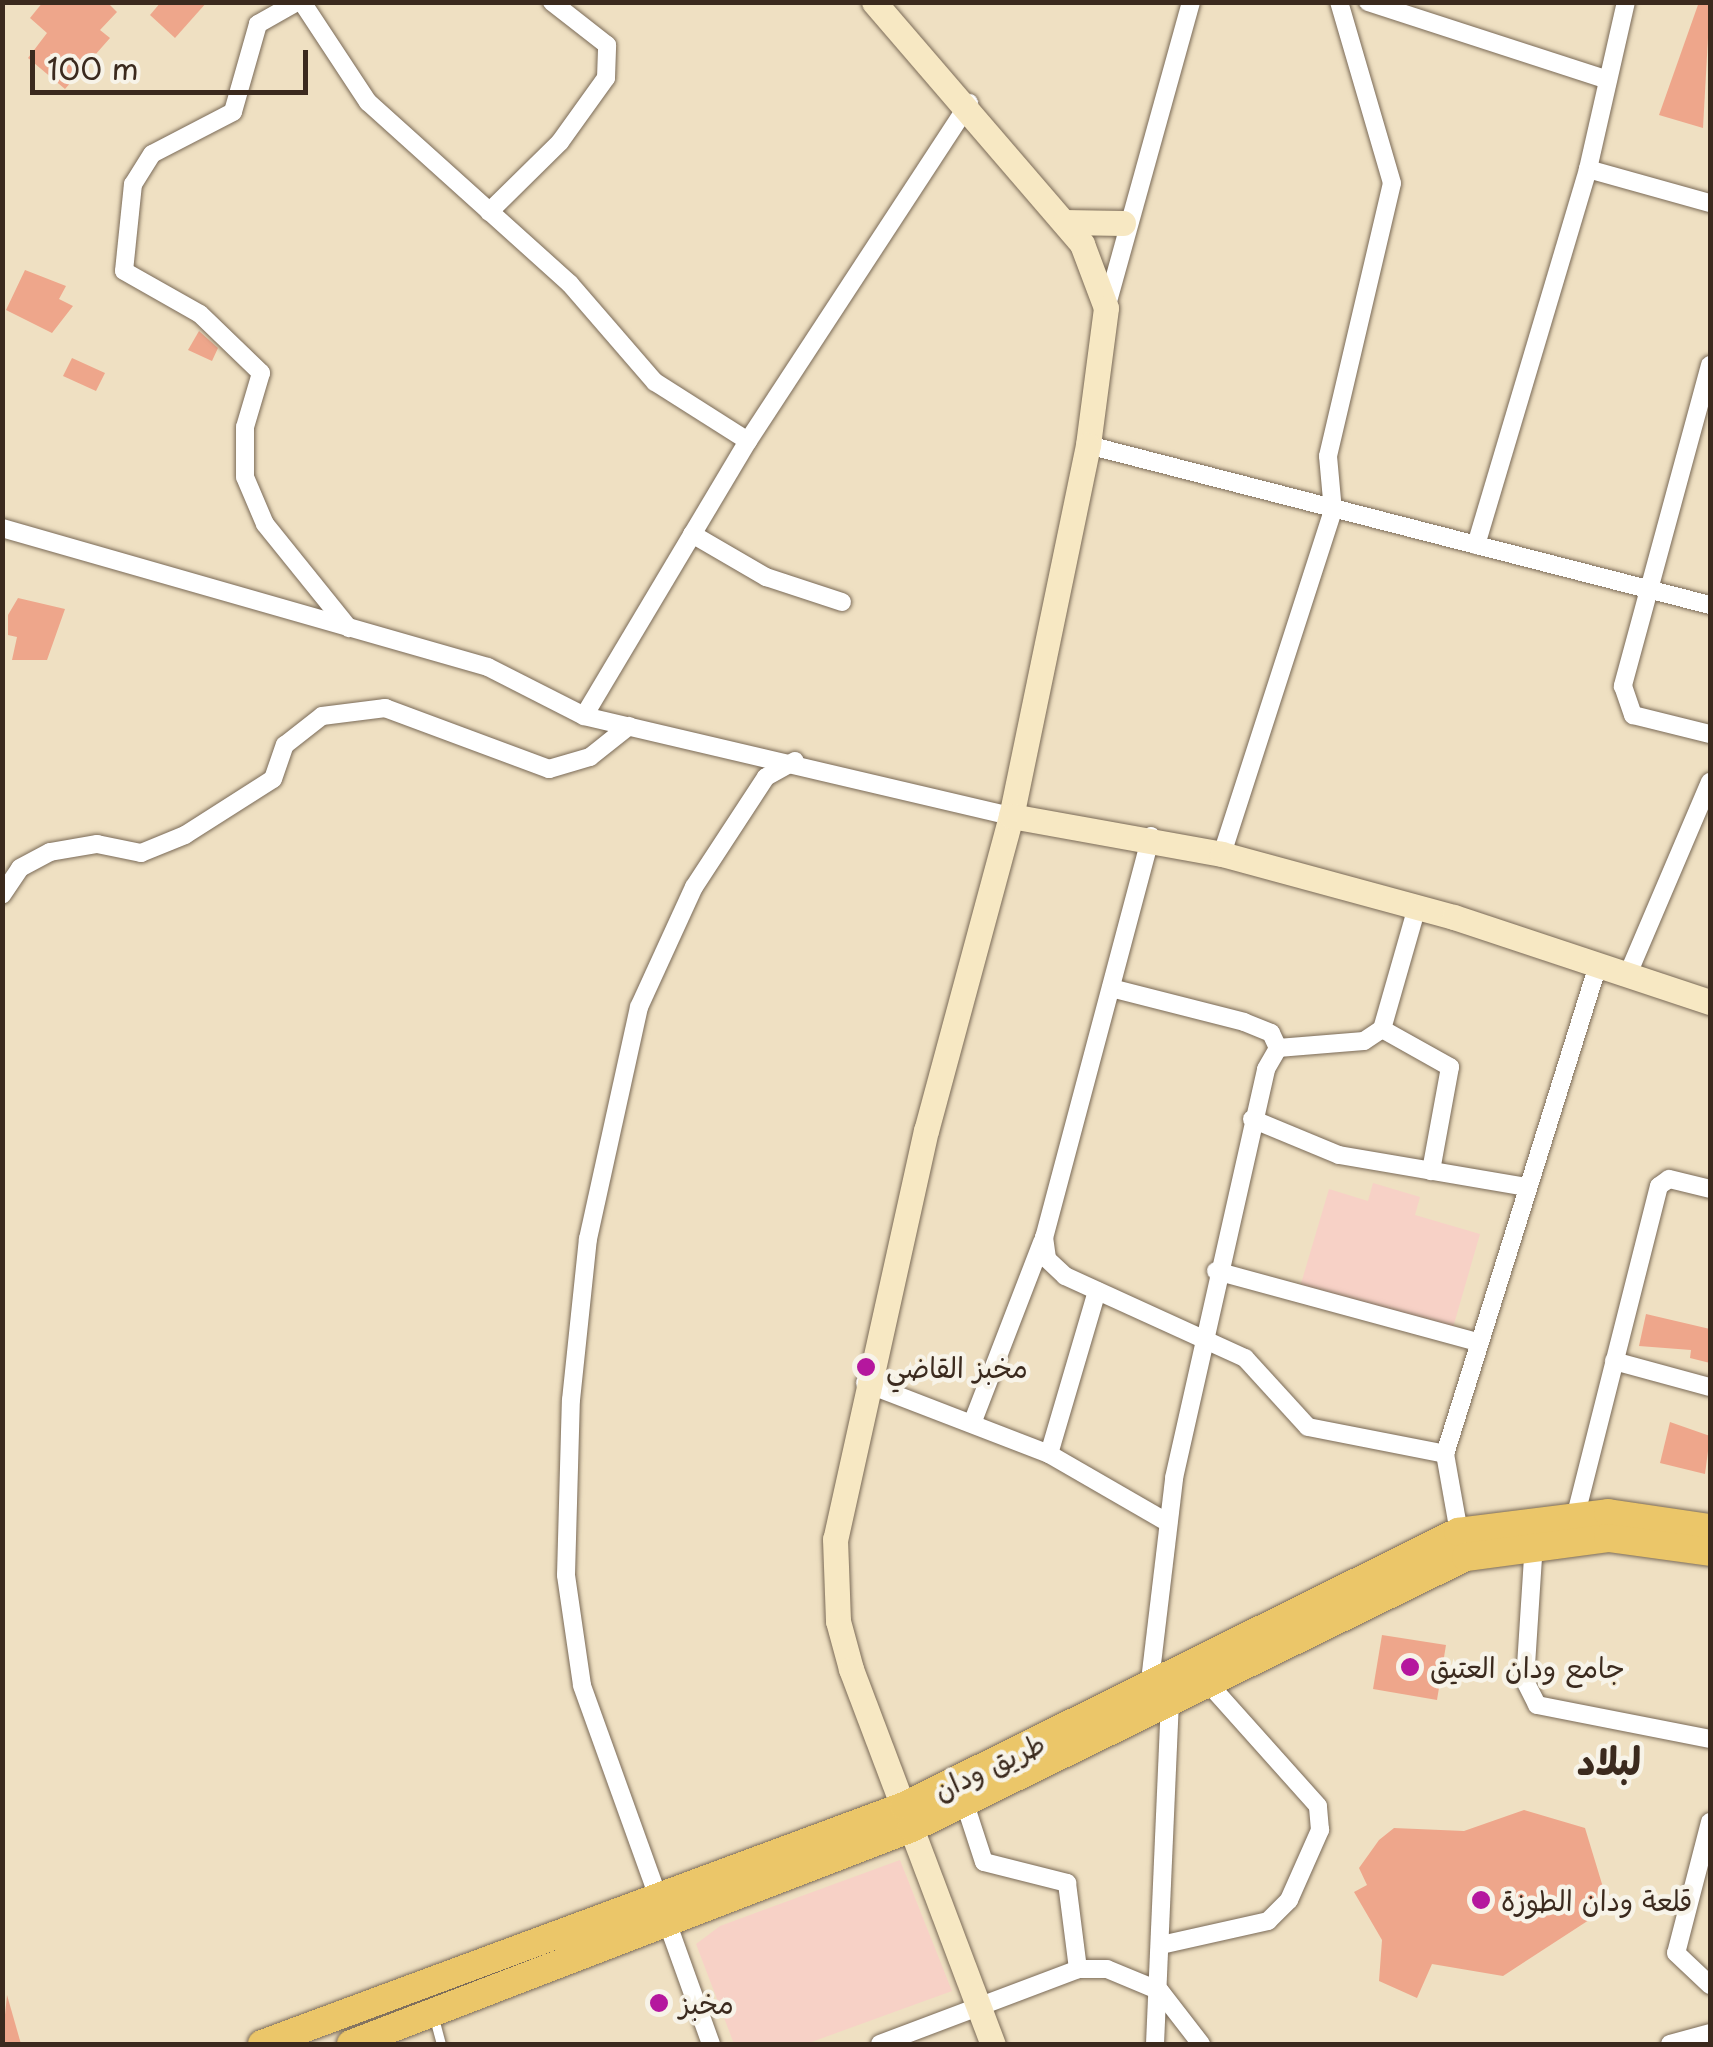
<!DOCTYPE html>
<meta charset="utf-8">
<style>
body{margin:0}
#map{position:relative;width:1713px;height:2047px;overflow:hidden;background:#efe0c2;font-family:"Playpen Sans","Playpen Sans Arabic",sans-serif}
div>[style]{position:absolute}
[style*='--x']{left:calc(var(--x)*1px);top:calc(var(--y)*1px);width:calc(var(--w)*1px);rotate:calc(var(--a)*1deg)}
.built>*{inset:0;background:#f7d1c6}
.building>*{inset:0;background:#eea68b}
.roads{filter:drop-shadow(0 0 2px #7a6a57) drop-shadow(0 0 2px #7a6a57)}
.lane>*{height:9px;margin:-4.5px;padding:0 4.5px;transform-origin:4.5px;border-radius:4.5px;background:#fff}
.street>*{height:18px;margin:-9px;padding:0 9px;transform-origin:9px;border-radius:9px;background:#fff}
.secondary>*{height:25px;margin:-12.5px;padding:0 12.5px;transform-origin:12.5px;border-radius:12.5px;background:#f7e8c3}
.primary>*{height:28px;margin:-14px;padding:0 14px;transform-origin:14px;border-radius:14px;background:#ebc669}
.dots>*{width:28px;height:28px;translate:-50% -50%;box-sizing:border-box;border:5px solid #f7f3e8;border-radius:50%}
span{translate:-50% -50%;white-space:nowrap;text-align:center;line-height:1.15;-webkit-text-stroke:9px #f7f3e8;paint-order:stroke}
.poi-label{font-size:28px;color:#3b2a1e}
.left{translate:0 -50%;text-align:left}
.street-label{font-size:28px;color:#3b2a1e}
.district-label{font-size:38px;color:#3b2a1e;font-weight:700}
.frame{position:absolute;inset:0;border:5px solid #3b2a1e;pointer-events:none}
.scale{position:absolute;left:30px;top:50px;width:278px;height:45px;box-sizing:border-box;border:5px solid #3b2a1e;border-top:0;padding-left:12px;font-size:30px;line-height:35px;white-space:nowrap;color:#3b2a1e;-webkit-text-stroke:8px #f7f3e8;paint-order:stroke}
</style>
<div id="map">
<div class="built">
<div style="clip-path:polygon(1373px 1183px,1420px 1197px,1415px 1215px,1480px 1234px,1452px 1331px,1300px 1287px,1329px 1189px,1368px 1201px)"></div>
<div style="clip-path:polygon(900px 1860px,952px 1991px,806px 2044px,734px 2044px,696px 1944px,720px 1926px)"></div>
</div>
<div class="building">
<div style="clip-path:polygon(43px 2px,107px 2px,117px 12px,100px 30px,110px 38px,65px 89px,28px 58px,47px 33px,30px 18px)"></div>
<div style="clip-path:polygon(161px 2px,207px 2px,175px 38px,150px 15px)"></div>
<div style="clip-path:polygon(1699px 2px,1710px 2px,1703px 128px,1659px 115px)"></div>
<div style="clip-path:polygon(25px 270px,66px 286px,59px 299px,73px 306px,52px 333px,6px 310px)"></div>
<div style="clip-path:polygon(199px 331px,218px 348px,212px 361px,188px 350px)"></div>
<div style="clip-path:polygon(72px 358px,105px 373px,96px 391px,63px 376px)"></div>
<div style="clip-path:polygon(18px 598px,65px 609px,47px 660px,12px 660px,17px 637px,8px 635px,8px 615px)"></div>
<div style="clip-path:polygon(1646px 1314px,1710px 1329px,1710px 1363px,1690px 1358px,1691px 1350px,1639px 1346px)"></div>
<div style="clip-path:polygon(1670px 1422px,1710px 1436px,1705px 1474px,1660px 1463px)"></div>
<div style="clip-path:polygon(1382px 1635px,1446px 1645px,1437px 1700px,1373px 1689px)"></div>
<div style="clip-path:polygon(1524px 1810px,1585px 1828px,1609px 1907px,1503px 1976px,1432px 1964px,1417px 1998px,1379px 1981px,1382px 1940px,1354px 1892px,1367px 1885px,1359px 1868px,1379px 1840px,1394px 1828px,1464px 1831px)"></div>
<div style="clip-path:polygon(7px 1995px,21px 2044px,2px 2044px)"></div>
</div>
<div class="roads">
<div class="lane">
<div style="--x:434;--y:2018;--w:27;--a:75"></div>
</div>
<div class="street">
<div style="--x:297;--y:2;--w:45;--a:150.6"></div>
<div style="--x:258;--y:24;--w:91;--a:105.9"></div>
<div style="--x:233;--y:112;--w:91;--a:152.6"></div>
<div style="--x:152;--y:154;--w:36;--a:122"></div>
<div style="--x:133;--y:184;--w:87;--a:95.9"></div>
<div style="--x:124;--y:271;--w:87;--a:29.5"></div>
<div style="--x:200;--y:314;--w:85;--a:44"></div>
<div style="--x:261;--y:373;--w:56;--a:106.5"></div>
<div style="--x:245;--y:427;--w:50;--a:90"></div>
<div style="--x:245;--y:477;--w:51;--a:66.9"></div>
<div style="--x:265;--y:524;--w:134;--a:51.1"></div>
<div style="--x:302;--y:2;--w:120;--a:56.6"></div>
<div style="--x:368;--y:102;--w:272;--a:42"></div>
<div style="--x:570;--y:284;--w:130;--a:49.1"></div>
<div style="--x:655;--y:382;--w:110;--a:32.4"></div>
<div style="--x:1368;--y:2;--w:252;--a:18"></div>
<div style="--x:1588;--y:169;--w:127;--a:15.6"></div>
<div style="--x:489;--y:212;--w:100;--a:-44.6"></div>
<div style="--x:560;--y:142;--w:79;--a:-54.3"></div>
<div style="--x:606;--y:78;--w:33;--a:-88"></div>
<div style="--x:607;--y:45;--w:70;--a:-142"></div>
<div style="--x:1107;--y:305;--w:314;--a:-74.5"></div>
<div style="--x:1710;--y:365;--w:333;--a:105.2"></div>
<div style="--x:1623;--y:686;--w:31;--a:71"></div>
<div style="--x:1633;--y:715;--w:79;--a:13.9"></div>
<div style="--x:1088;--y:445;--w:642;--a:14.43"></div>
<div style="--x:2;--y:528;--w:505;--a:15.96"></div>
<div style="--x:488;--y:667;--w:108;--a:27"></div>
<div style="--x:584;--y:716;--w:439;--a:13.2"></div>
<div style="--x:692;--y:534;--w:86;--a:30.2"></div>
<div style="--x:766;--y:577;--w:80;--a:18.2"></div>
<div style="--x:1476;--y:545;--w:392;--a:-73.4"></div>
<div style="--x:1588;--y:169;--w:171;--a:-77.2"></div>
<div style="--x:584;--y:716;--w:320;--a:-59.2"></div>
<div style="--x:748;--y:441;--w:404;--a:-56.8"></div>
<div style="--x:1151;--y:836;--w:415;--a:104.9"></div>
<div style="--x:1044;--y:1237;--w:22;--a:82"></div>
<div style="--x:1047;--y:1259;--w:25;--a:43"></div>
<div style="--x:1065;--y:1276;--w:198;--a:24.5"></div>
<div style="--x:1245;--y:1358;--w:93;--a:47.6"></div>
<div style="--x:1308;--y:1427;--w:140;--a:11.1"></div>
<div style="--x:1222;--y:854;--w:361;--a:-72.1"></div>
<div style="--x:1333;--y:511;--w:55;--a:-95.2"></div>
<div style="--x:1328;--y:456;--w:280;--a:-76.8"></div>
<div style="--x:1392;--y:183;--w:189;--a:-106.3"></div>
<div style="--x:2;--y:895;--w:32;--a:-56"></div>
<div style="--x:20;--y:868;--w:34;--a:-28"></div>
<div style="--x:50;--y:852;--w:48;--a:-9.7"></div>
<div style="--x:97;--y:844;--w:45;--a:11.6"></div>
<div style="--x:141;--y:853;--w:48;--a:-22.2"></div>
<div style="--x:185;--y:835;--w:104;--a:-32.5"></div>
<div style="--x:273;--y:779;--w:36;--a:-71"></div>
<div style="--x:285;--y:745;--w:47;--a:-38.1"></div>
<div style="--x:322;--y:716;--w:64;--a:-7.2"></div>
<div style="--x:385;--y:708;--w:175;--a:20.4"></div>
<div style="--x:549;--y:769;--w:43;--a:-16.3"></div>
<div style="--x:590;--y:757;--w:50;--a:-38.5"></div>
<div style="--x:1628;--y:974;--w:209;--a:-66.9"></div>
<div style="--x:1111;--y:988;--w:137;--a:14.3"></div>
<div style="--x:1244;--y:1022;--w:29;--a:22"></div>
<div style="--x:1271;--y:1033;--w:17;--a:65"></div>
<div style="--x:1382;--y:1029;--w:78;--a:29.2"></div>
<div style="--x:1450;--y:1067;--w:106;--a:100.4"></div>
<div style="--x:1252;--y:1119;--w:94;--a:22.5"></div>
<div style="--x:1339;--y:1155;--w:191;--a:9.7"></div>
<div style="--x:1216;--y:1271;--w:266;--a:15.2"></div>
<div style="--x:1614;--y:1361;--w:99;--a:15.2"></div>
<div style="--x:865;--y:1383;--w:197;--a:21.1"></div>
<div style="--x:1049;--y:1454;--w:136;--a:30"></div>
<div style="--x:973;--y:1421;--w:192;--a:-68.9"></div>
<div style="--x:1049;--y:1454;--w:170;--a:-73.6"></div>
<div style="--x:1576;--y:1514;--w:338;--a:-75.8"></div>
<div style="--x:1659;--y:1186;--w:12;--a:-35"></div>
<div style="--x:1669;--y:1179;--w:42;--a:13.7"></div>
<div style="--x:1460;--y:1538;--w:85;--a:-100.1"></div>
<div style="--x:1445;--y:1454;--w:512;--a:-72.63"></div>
<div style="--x:1534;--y:1542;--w:139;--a:93.7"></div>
<div style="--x:1525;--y:1681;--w:27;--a:63"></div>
<div style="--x:1537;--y:1705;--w:176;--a:11.1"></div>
<div style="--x:1149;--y:1689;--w:212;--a:-83.2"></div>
<div style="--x:1174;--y:1478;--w:419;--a:-77.3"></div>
<div style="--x:1266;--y:1069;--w:24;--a:-60"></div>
<div style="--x:1278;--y:1048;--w:86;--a:-4.7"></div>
<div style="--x:1364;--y:1041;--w:22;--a:-34"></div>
<div style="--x:1382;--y:1029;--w:127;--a:-74"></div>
<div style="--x:965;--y:1804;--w:61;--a:71.9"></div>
<div style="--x:984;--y:1862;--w:86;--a:14.2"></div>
<div style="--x:1067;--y:1883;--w:87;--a:82.7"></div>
<div style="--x:1710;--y:1822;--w:135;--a:104.5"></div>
<div style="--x:1676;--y:1953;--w:47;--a:43.3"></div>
<div style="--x:1161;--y:1945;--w:110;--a:-12.6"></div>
<div style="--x:1268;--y:1921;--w:30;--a:-45"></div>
<div style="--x:1289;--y:1900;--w:77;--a:-66.1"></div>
<div style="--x:1320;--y:1830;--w:24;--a:-95"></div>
<div style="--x:1318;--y:1806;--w:162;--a:-131.8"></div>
<div style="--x:711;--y:2044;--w:381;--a:-109.8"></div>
<div style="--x:582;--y:1685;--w:111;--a:-98.3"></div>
<div style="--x:566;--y:1575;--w:175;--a:-88.4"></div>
<div style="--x:571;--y:1400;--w:162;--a:-84"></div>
<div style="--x:588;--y:1239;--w:238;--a:-77.6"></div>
<div style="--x:639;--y:1007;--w:132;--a:-65.4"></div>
<div style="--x:694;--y:887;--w:131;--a:-56.8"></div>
<div style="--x:766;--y:777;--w:33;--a:-29"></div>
<div style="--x:880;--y:2044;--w:212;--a:-20.7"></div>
<div style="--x:1078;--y:1969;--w:29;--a:0"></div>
<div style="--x:1107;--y:1969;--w:57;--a:22.5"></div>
<div style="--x:1160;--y:1991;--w:67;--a:52.3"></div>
<div style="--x:1155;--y:2044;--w:338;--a:-87.5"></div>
<div style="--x:1670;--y:2044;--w:41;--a:-15.4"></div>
</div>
<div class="secondary">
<div style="--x:874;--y:2;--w:319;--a:49.3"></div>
<div style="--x:1082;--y:244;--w:68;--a:69.4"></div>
<div style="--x:1106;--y:308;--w:138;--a:97.5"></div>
<div style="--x:1088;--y:445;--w:379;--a:101.7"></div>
<div style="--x:1011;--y:816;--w:325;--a:105.1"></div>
<div style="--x:926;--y:1130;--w:419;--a:102.5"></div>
<div style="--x:835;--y:1539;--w:82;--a:87.9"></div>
<div style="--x:838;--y:1621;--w:50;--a:74.8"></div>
<div style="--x:851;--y:1669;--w:401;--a:69.3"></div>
<div style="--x:1064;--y:222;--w:59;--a:1"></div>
<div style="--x:1011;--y:816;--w:214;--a:10.2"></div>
<div style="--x:1222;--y:854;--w:240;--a:15.2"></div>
<div style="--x:1454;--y:917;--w:270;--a:18.4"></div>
</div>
<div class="primary">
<div style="--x:262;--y:2044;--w:685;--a:-20.34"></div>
<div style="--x:904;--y:1806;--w:618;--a:-26.32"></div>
<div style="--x:1458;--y:1532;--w:151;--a:-7.2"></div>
<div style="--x:1608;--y:1513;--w:103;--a:8.4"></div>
<div style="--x:351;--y:2044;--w:601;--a:-21.06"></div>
<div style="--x:912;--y:1828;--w:617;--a:-26.07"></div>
<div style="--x:1466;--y:1557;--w:143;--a:-7.6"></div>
<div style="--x:1608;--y:1538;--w:103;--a:7.8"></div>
</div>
</div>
<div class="dots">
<div style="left:866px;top:1367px;background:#b5179e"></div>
<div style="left:1410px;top:1667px;background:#b5179e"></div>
<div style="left:1481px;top:1900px;background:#b5179e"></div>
<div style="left:659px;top:2003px;background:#b5179e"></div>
</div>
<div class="poi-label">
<span class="left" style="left:886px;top:1367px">مخبز القاضي</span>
<span class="left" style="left:1430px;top:1667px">جامع ودان العتيق</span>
<span class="left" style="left:1501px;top:1900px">قلعة ودان الطوزة</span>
<span class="left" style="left:679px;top:2003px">مخبز</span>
</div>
<div class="street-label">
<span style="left:989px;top:1766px;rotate:-25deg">طريق ودان</span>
</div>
<div class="district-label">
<span style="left:1609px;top:1760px">لبلاد</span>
</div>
<div class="frame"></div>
<div class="scale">100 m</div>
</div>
